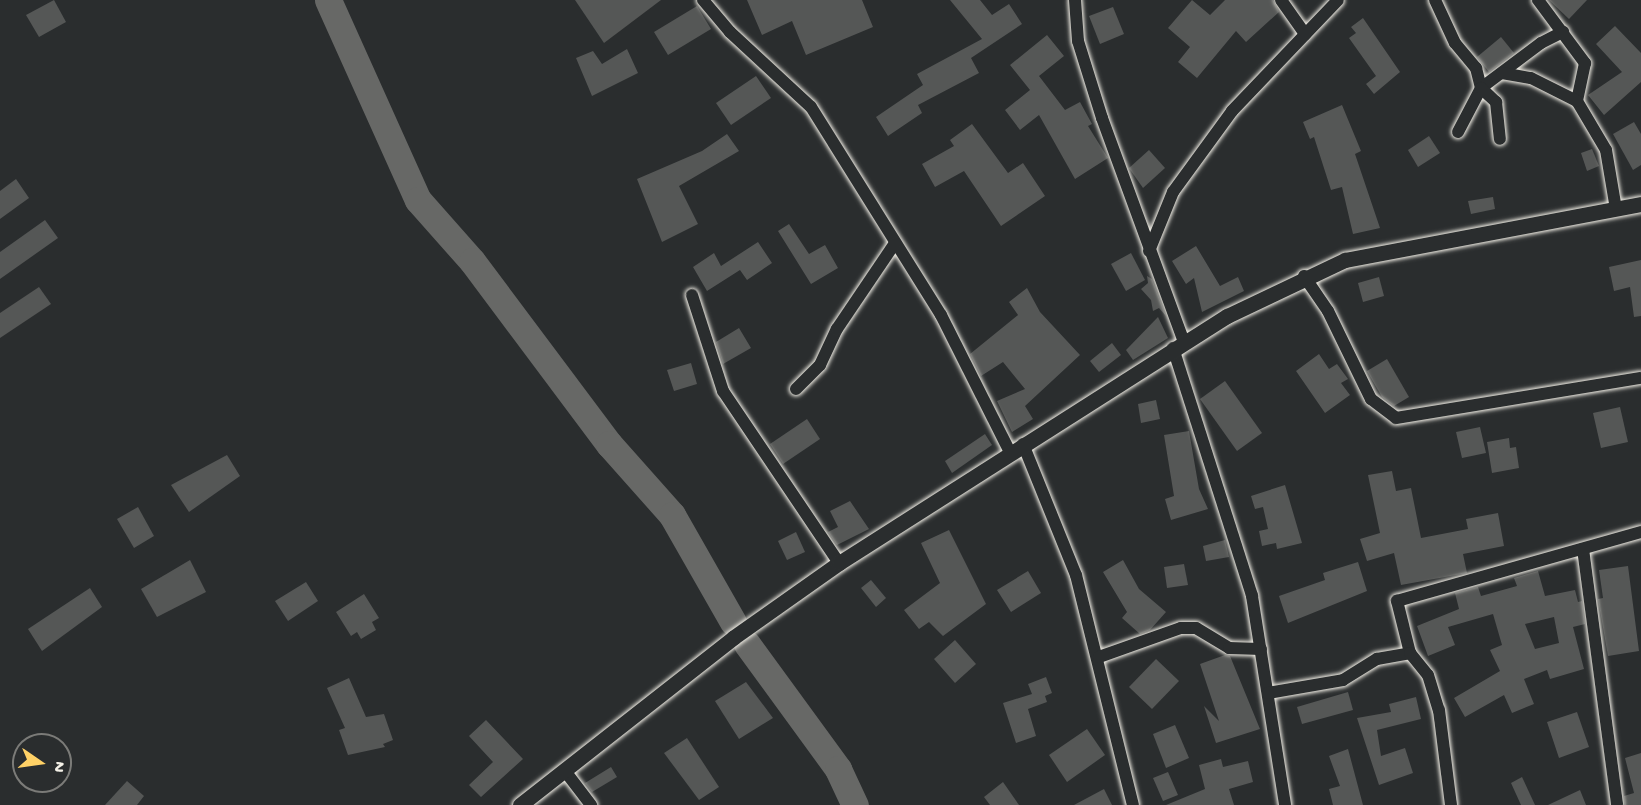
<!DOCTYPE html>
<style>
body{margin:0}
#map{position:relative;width:1641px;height:805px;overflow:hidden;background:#2a2d2e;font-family:"Gochi Hand",sans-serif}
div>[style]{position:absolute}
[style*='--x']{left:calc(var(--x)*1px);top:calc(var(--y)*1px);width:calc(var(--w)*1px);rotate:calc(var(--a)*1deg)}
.river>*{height:27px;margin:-13.5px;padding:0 13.5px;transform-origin:13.5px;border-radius:13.5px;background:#676866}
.building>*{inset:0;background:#555756}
.roads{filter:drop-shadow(0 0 2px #f4f1e8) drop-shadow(0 0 2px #f4f1e8)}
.minor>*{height:12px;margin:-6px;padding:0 6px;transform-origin:6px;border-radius:6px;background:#2a2d2e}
.tertiary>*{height:15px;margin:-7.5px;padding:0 7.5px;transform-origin:7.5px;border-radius:7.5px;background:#2a2d2e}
span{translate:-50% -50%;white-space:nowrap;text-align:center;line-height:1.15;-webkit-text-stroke:4.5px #2a2d2e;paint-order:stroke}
.north{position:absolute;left:12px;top:733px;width:60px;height:60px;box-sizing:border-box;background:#2a2d2e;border:2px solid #7b7b78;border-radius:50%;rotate:103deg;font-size:16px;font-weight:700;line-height:24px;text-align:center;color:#f4f1e8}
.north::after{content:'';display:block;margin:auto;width:21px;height:27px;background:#ffd166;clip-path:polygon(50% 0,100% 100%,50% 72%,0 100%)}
</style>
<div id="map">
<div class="river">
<div style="--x:328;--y:0;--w:219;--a:65.8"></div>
<div style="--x:418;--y:200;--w:81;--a:48.5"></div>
<div style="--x:472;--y:261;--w:229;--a:53.2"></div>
<div style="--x:609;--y:444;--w:95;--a:48.4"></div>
<div style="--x:672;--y:515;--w:123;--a:60.3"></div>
<div style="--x:747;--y:644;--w:155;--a:53.9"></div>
<div style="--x:838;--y:769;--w:40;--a:65"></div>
</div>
<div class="building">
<div style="clip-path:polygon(54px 0,66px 22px,39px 37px,26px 15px)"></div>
<div style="clip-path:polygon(575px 0,661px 0,604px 43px)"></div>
<div style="clip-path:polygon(747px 0,862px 0,873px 27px,806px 55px,792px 21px,762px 35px)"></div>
<div style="clip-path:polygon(950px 0,980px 0,992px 15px,1009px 4px,1022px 24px,971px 58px,979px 73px,918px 105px,922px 113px,888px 136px,876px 117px,923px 85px,917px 74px,982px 39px)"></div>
<div style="clip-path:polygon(1192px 0,1210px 15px,1225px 0,1273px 0,1279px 12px,1246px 42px,1236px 31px,1197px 78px,1178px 62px,1190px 47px,1168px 28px)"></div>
<div style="clip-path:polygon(1549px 0,1587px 0,1569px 19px)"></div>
<div style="clip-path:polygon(697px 6px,711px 29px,668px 55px,654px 32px)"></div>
<div style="clip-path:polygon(1113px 7px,1124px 34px,1100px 44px,1089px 16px)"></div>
<div style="clip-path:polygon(1363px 18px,1400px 72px,1374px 94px,1366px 84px,1376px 76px,1349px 38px,1356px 33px,1351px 27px)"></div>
<div style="clip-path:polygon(1615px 26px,1641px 53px,1641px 82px,1604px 115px,1588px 95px,1622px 72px,1596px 44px)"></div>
<div style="clip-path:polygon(1047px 35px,1064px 56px,1039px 76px,1065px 110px,1080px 102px,1092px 124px,1088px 126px,1108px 158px,1075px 179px,1039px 115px,1020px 130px,1005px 110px,1030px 90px,1010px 65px)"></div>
<div style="clip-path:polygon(1501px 37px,1514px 53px,1489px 72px,1477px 57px)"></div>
<div style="clip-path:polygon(627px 49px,638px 73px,592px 96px,576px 58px,593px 51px,602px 64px)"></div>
<div style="clip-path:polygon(756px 76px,771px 98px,731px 125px,716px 103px)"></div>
<div style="clip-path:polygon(1342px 105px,1361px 151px,1355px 154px,1380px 228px,1353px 234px,1342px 187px,1331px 190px,1314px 137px,1310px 139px,1303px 122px)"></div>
<div style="clip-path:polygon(1634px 122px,1641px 134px,1641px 165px,1633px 170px,1613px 134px)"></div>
<div style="clip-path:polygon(972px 124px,1008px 173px,1023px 163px,1045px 196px,1001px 226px,964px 171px,935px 187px,922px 164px,954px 146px,950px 140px)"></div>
<div style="clip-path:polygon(727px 134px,739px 151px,679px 186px,698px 224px,662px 242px,637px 179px,702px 151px)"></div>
<div style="clip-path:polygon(1429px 136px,1440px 153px,1418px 167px,1408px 150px)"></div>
<div style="clip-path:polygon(1592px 149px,1599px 166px,1587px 171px,1581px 153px)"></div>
<div style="clip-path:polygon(1149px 150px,1165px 168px,1143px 188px,1129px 168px)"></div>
<div style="clip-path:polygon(16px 179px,29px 198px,0 219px,0 191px)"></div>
<div style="clip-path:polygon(1493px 197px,1495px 209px,1471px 214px,1468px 201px)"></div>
<div style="clip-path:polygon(45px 220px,58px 238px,0 279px,0 252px)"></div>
<div style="clip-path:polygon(789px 224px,809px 254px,825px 245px,838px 268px,811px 284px,778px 231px)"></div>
<div style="clip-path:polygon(758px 242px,772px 263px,747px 280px,740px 270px,707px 291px,693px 267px,714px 253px,721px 266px)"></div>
<div style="clip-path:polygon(1196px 246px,1220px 286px,1238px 277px,1244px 291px,1202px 312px,1194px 278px,1186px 284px,1172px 261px)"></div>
<div style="clip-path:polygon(1131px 253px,1145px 280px,1126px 291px,1111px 264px)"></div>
<div style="clip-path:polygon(1641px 260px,1641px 316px,1634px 317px,1630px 287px,1614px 291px,1609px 267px)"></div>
<div style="clip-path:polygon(1147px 276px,1152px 279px,1166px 316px,1159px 308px,1153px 311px,1151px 300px,1141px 289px,1148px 283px)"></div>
<div style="clip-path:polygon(1379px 277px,1384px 296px,1363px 302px,1358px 283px)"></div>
<div style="clip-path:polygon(39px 287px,51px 304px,0 338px,0 313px)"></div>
<div style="clip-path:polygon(1027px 288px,1040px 312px,1080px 355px,1025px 406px,1033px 419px,1012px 432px,997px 401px,1025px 389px,1003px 362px,981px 376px,970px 354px,1018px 315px,1009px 302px)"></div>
<div style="clip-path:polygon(1158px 317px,1168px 338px,1133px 360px,1126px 350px)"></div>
<div style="clip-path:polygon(739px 328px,751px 348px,723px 364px,716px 342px)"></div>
<div style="clip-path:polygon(1112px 343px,1121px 355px,1099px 372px,1090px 361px)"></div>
<div style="clip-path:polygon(1319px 354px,1329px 369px,1337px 364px,1348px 379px,1341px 383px,1350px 395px,1325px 413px,1296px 371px)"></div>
<div style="clip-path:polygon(1387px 359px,1409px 397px,1394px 406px,1382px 397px,1367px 371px)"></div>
<div style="clip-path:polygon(691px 363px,697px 384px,674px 391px,667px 370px)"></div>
<div style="clip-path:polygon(1225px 381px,1262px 433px,1237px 451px,1200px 399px)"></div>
<div style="clip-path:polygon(1156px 400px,1160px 419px,1141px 423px,1138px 404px)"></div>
<div style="clip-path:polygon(1620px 407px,1628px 442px,1601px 448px,1593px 413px)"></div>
<div style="clip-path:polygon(807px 419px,820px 439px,783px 464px,770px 444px)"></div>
<div style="clip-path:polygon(1480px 427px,1486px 453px,1462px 458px,1456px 432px)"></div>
<div style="clip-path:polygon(1189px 431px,1199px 489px,1208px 509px,1171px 520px,1165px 499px,1174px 496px,1164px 435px)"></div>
<div style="clip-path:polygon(985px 434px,992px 445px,952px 473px,945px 461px)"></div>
<div style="clip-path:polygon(1509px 438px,1510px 448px,1516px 447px,1519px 468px,1492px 473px,1487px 442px)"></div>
<div style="clip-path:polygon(227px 455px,240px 476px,189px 512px,171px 485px)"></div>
<div style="clip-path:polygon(1392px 471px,1396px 491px,1411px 488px,1421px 538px,1468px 529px,1466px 519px,1498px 513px,1504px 546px,1463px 554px,1467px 573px,1401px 585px,1394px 553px,1367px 561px,1360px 539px,1380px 533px,1368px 475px)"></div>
<div style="clip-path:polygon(1285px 485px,1302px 543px,1277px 549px,1276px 543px,1262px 546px,1259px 531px,1268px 529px,1263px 507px,1255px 509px,1251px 496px)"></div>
<div style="clip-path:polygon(850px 501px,869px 529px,837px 545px,828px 532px,838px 527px,830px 511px)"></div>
<div style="clip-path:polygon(138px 507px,154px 536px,134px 548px,117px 519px)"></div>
<div style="clip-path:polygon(949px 530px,986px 604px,943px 636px,929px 622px,919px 629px,904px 610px,940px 583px,921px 543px)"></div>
<div style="clip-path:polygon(796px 532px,805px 552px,787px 560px,778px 541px)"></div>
<div style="clip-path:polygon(1225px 540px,1229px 557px,1206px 561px,1203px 546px)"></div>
<div style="clip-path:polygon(190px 560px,206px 592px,157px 617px,141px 589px)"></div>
<div style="clip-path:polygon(1123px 560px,1139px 589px,1166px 612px,1150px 630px,1140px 634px,1122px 618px,1127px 612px,1103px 572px)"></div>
<div style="clip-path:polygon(1358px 562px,1367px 591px,1288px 623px,1279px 596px,1325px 580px,1323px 573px)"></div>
<div style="clip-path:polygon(1184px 564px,1188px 585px,1167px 588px,1164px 567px)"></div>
<div style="clip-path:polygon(1628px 566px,1639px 651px,1608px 656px,1598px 599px,1603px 598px,1599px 570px)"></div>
<div style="clip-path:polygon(1028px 571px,1041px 593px,1011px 612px,997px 590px)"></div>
<div style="clip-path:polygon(evenodd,1538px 571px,1545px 596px,1575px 590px,1578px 602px,1582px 601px,1585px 624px,1573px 627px,1584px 669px,1550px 679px,1547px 670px,1524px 679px,1534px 704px,1512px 713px,1504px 695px,1465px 717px,1454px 698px,1500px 671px,1490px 650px,1502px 645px,1493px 614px,1448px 627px,1455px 645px,1428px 656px,1417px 626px,1459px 609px,1455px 593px,1478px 587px,1481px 596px,1517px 586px,1514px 578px,1538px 571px,1554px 617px,1559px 643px,1535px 649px,1525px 624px,1554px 617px)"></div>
<div style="clip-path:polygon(871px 580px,886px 598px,876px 607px,861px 588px)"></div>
<div style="clip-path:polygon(306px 582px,318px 601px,288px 621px,275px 601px)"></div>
<div style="clip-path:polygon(90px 588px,102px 607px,42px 651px,28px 629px)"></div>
<div style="clip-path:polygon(364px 594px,379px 618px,372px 622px,376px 630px,361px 639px,357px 632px,351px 636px,336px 612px)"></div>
<div style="clip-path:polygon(955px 640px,976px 664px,955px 683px,934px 659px)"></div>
<div style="clip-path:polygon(1225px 655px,1230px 656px,1260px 729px,1216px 743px,1204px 706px,1219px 721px,1200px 664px)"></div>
<div style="clip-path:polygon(1156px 659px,1179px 681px,1152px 709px,1129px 687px)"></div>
<div style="clip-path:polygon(1046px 677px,1052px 693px,1045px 696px,1047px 702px,1028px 709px,1036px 736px,1016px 743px,1003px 703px,1032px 694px,1028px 684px)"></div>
<div style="clip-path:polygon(349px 678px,366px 717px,384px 714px,393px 740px,383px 744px,385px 747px,348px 755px,339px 730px,345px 728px,327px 688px)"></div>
<div style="clip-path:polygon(746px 682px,773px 718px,739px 739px,715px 701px)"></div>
<div style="clip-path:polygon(1348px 692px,1353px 710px,1302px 724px,1297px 707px)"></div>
<div style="clip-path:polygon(1416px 697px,1421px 719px,1377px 730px,1381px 756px,1405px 748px,1413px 773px,1379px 785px,1357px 718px,1391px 712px,1389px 704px)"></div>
<div style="clip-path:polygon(1577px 712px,1589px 747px,1559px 758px,1547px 722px)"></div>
<div style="clip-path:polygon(486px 720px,523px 759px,481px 797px,469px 785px,493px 762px,469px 736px)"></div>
<div style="clip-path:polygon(1175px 725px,1189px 758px,1166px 768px,1153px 734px)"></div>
<div style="clip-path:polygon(1087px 729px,1105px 755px,1067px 782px,1049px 755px)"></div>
<div style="clip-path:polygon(687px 738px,719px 787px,699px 800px,664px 753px)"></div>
<div style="clip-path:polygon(1348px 749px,1363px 805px,1333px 805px,1329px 789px,1340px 786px,1329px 756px)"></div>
<div style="clip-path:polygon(1641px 753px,1641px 805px,1625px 805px,1624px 796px,1634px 793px,1625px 758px)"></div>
<div style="clip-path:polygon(1221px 759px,1223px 767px,1248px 761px,1253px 782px,1229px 789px,1234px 805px,1166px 805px,1205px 789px,1199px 765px)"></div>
<div style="clip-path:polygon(611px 767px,617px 777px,592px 792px,585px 783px)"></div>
<div style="clip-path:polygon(1168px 772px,1178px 795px,1163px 801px,1153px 778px)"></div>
<div style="clip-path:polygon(1522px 777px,1535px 805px,1521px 805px,1511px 783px)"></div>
<div style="clip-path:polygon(127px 781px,144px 796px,137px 805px,105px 805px)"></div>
<div style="clip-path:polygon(1003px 782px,1019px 805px,990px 805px,984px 797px)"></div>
<div style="clip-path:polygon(1104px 789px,1112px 805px,1074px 805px)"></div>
<div style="clip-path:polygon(1580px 790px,1586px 805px,1548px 805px)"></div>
</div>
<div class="roads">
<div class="minor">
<div style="--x:703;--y:0;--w:42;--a:49.8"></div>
<div style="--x:730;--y:32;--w:110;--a:42.8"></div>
<div style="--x:811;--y:107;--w:245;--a:58"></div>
<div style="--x:941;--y:315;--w:153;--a:63.3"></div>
<div style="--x:1075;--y:0;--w:41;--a:85.8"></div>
<div style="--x:1078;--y:41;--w:81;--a:72.7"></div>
<div style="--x:1102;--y:118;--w:239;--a:69.9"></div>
<div style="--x:1281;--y:0;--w:42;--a:54.8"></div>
<div style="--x:1435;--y:0;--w:47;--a:65.1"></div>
<div style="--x:1455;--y:43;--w:33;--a:50"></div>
<div style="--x:1476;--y:68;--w:21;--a:76"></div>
<div style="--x:1481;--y:88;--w:75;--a:-36.9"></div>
<div style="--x:1541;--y:43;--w:25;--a:-27"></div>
<div style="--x:1538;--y:0;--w:79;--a:53.3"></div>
<div style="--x:1585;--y:63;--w:39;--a:102"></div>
<div style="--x:1577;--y:101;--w:57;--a:59.4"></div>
<div style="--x:1606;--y:150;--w:60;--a:80.4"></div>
<div style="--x:1502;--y:73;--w:29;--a:10"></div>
<div style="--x:1531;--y:78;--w:51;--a:26.6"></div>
<div style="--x:1458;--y:132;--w:50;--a:-62.4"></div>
<div style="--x:1481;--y:88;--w:21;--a:43"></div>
<div style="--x:1496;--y:102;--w:37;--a:84"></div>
<div style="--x:1149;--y:251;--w:64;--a:-67.9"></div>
<div style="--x:1173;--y:192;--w:100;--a:-53.9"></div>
<div style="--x:1232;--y:111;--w:153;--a:-46.3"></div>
<div style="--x:1304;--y:276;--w:42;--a:55.6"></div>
<div style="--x:1328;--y:311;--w:98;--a:64"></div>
<div style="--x:1371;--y:399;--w:31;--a:37"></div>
<div style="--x:1396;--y:418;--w:248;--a:-9.3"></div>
<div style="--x:692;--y:295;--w:101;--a:72.1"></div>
<div style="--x:723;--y:391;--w:207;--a:56"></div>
<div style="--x:1173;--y:348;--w:260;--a:72.3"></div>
<div style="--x:1252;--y:596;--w:212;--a:81"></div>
<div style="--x:796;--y:389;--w:34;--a:-45"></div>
<div style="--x:820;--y:365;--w:40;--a:-65"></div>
<div style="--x:837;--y:329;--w:104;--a:-56"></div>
<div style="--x:1023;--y:444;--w:141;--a:68"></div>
<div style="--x:1076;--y:575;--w:237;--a:76.1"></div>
<div style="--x:1583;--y:549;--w:258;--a:82.4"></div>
<div style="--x:1410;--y:653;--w:54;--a:-104"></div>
<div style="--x:1397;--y:601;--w:254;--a:-15.8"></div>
<div style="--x:1099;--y:657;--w:87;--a:-19.5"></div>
<div style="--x:1181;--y:628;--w:15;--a:0"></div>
<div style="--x:1196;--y:628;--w:39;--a:31"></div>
<div style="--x:1229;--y:648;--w:32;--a:2"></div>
<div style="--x:1268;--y:693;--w:76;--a:-9.8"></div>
<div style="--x:1343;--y:680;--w:40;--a:-32"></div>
<div style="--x:1377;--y:659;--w:34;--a:-10"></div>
<div style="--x:1410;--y:653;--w:28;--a:51"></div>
<div style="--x:1428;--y:675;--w:37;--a:73"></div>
<div style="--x:1439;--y:710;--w:96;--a:82.8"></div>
<div style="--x:565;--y:771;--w:43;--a:52.6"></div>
</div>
<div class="tertiary">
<div style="--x:520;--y:805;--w:272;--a:-38.1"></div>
<div style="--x:734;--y:637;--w:128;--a:-35.2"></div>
<div style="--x:839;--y:563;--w:460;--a:-32.5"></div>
<div style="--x:1227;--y:316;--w:131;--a:-25.4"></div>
<div style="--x:1345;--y:260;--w:301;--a:-10.7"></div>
</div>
</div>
<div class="north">N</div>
</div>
